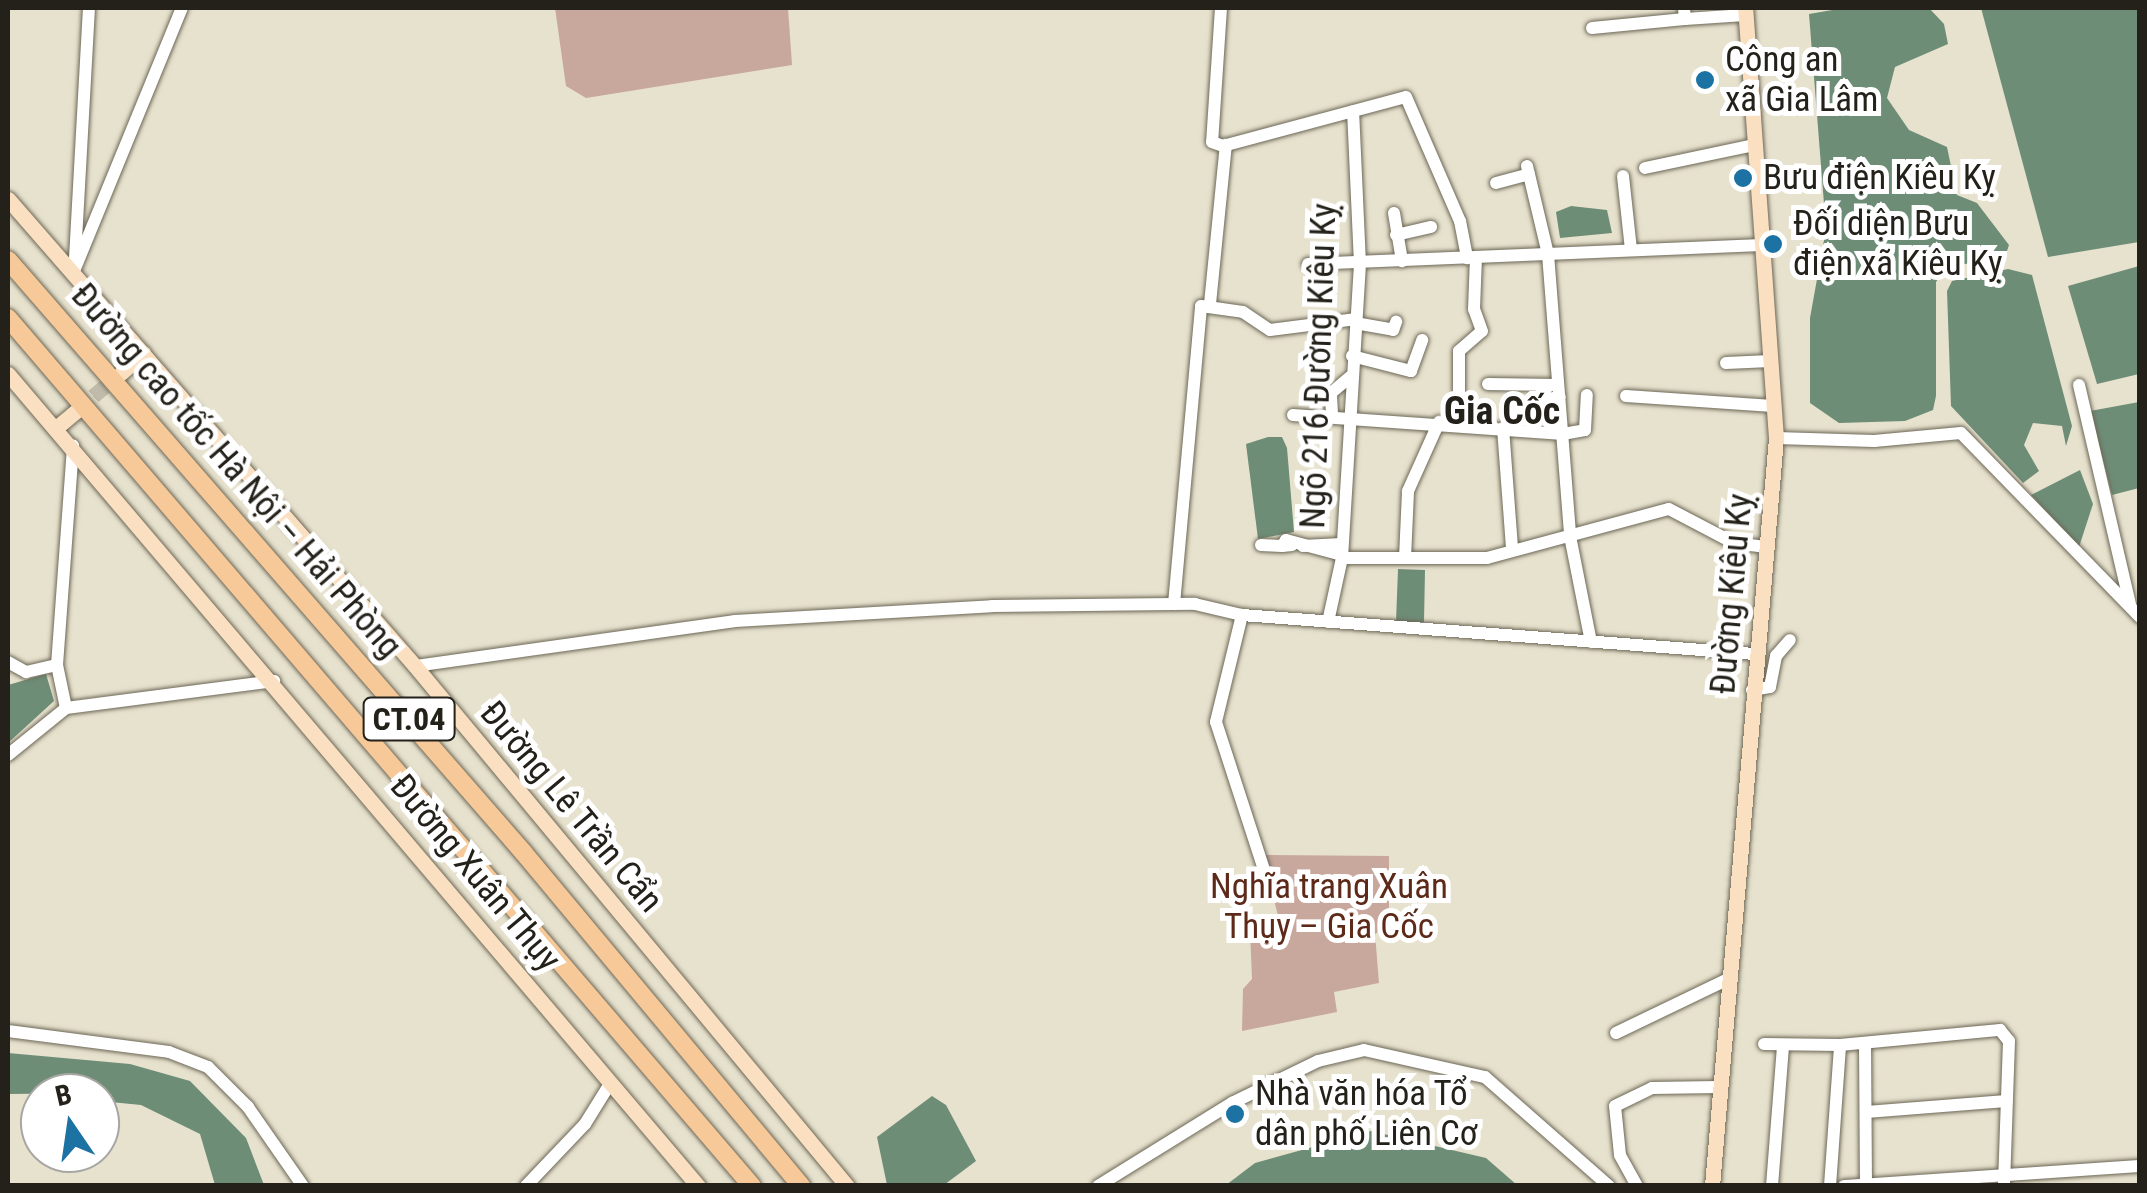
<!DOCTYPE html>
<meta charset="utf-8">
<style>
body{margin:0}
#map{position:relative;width:2147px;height:1193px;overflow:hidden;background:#e7e2ce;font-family:"Roboto Condensed",sans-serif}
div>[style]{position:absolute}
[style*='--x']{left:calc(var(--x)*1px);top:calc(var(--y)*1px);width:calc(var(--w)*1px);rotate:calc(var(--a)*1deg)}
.green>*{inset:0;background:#c8a79c}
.water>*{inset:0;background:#6e8d77}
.major-tunnel>*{height:15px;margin-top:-7.5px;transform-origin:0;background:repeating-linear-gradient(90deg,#c0bbaa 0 15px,transparent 0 23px)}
.roads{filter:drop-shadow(0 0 2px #6c6756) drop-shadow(0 0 2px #6c6756)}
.minor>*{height:12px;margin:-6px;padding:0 6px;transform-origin:6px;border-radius:6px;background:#fff}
.major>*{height:15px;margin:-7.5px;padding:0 7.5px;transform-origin:7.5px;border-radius:7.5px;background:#fadfc1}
.highway>*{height:18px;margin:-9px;padding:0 9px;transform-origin:9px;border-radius:9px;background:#f7c998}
.dots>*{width:28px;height:28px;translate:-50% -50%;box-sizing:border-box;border:5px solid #fff;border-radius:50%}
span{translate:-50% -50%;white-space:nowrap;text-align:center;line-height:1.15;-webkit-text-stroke:10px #fff;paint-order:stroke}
.shield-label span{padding:2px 8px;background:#fff;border:2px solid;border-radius:8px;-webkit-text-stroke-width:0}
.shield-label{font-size:32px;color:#23211a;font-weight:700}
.poi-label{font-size:35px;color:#23211a}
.left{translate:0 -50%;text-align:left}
.street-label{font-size:35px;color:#23211a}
.park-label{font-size:35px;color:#5d2a19}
.neighbourhood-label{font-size:38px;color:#23211a;font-weight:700}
.frame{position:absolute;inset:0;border:10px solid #23211a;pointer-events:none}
.north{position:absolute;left:20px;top:1073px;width:100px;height:100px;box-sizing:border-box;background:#fff;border:2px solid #a7a6a3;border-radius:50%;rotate:347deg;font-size:28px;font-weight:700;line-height:40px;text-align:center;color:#23211a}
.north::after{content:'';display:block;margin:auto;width:35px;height:45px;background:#1c72a2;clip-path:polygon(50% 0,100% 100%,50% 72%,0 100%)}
</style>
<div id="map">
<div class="green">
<div style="clip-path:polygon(555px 8px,788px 8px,792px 65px,586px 98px,566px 86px)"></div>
<div style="clip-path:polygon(1263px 855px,1389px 856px,1389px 925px,1375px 934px,1379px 983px,1334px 992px,1337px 1012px,1242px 1031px,1243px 989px,1252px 979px,1250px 930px,1280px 924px)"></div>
</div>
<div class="water">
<div style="clip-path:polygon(1844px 8px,1929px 8px,1944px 24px,1948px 44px,1895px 67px,1887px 98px,1909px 130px,1947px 147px,1957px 195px,1977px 203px,2009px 245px,2006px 254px,1945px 269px,1936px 282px,1936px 396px,1933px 410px,1905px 421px,1839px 423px,1810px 403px,1810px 318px,1826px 229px,1809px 14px)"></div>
<div style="clip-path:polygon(1981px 8px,2139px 8px,2139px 242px,2048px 257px)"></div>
<div style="clip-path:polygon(1571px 206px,1607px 210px,1612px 233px,1560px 238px,1556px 212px)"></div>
<div style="clip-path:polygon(2139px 266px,2139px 374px,2097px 384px,2068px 286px)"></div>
<div style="clip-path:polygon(2008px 269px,2032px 275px,2072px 426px,2066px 446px,2062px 426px,2033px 423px,2024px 445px,2039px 471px,2023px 483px,1951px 406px,1947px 291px,1952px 281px)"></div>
<div style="clip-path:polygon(2139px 402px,2139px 488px,2112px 495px,2090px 411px)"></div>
<div style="clip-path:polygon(1268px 437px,1282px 437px,1287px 448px,1294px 532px,1258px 539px,1246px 444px)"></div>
<div style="clip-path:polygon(2080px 470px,2093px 504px,2079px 547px,2031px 495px)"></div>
<div style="clip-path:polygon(1398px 569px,1425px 570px,1424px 622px,1396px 622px)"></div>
<div style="clip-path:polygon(46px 674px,54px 701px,8px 743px,8px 685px)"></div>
<div style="clip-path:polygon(8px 1053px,130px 1064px,190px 1081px,246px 1138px,264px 1185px,215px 1185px,200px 1134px,141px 1105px,100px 1101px,100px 1093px,8px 1094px)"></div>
<div style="clip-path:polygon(932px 1096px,946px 1105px,976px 1161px,944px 1185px,887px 1185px,877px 1137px)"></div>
<div style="clip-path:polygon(1371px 1131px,1486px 1158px,1517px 1185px,1226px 1185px,1255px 1163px)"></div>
</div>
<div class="major-tunnel">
<div style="--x:76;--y:411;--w:57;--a:-40.7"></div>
</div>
<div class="roads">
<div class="minor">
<div style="--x:1221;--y:8;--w:134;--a:93.8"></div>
<div style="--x:1212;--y:142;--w:12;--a:20"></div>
<div style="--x:1223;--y:146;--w:189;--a:-15"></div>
<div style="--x:1406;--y:97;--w:135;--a:66.5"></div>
<div style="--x:1460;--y:221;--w:38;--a:79"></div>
<div style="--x:1684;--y:8;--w:11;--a:85"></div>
<div style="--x:1685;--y:19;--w:60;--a:-3.8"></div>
<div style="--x:1592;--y:28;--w:93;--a:-5.5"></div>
<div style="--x:1527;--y:166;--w:90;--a:76.6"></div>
<div style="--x:1548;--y:254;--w:283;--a:85.5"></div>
<div style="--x:1570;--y:536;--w:108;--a:78.8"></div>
<div style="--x:1645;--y:168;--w:111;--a:-11.9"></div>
<div style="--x:1623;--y:176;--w:74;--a:83.8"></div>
<div style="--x:1496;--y:183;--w:34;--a:-15"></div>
<div style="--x:1394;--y:213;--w:49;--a:80.5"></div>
<div style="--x:1396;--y:235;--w:36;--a:-13"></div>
<div style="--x:75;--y:258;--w:250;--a:-86.8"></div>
<div style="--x:1308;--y:264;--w:454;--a:-2.4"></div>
<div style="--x:74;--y:271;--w:284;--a:-67.7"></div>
<div style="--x:1210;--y:304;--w:160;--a:-84.3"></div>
<div style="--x:1355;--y:323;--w:39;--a:10"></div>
<div style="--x:1393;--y:330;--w:9;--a:-69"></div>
<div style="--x:1352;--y:356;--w:61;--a:14.3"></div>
<div style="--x:1411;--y:371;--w:33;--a:-70"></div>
<div style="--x:1726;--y:363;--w:44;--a:-2.6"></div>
<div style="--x:1488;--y:384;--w:70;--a:0.8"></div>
<div style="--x:2079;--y:385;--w:225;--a:76.9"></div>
<div style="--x:1626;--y:396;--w:147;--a:3.9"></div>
<div style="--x:1537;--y:401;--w:23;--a:-10"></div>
<div style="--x:1332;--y:414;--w:21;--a:-93"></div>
<div style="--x:1331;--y:393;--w:25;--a:-40"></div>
<div style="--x:1293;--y:415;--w:271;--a:4"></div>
<div style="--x:1563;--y:434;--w:22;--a:-10"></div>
<div style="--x:1585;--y:430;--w:35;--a:-87"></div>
<div style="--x:1459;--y:424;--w:73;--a:-90"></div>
<div style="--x:1459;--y:351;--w:30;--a:-41"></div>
<div style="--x:1482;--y:331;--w:23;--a:-110"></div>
<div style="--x:1474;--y:309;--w:51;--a:-87.8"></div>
<div style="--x:1503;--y:428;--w:120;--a:85.7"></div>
<div style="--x:1776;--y:438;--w:98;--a:1.8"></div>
<div style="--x:1874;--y:441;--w:87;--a:-5.3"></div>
<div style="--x:1961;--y:433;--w:257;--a:45.8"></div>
<div style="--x:1261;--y:545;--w:21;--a:3"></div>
<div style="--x:1292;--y:545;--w:10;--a:174"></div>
<div style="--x:1282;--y:546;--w:7;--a:-56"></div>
<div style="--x:1286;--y:540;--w:58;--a:15"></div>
<div style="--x:1303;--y:546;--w:39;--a:-3"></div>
<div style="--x:1342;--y:558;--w:145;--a:0"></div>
<div style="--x:1487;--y:558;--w:188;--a:-15.1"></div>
<div style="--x:1669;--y:509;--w:73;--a:27.6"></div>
<div style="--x:1734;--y:543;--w:34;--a:7"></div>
<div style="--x:1405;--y:558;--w:67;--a:-87.4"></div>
<div style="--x:1408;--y:491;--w:76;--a:-65.8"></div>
<div style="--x:1174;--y:604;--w:299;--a:-84.8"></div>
<div style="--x:1201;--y:306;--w:42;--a:8.1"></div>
<div style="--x:1243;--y:312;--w:32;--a:34"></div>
<div style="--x:1270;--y:330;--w:87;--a:-7.3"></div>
<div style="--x:1242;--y:615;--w:110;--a:103.7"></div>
<div style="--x:1216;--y:722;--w:175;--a:72"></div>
<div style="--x:1328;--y:622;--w:66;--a:-77.7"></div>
<div style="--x:1342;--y:558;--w:295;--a:-86.5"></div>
<div style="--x:1360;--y:264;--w:153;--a:-92.6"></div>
<div style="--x:8;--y:662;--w:21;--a:29"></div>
<div style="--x:26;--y:672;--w:32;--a:-13"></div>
<div style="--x:415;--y:666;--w:323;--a:-8"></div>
<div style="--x:735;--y:621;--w:257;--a:-3.3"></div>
<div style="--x:992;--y:606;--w:203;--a:-0.6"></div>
<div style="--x:1195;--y:604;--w:48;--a:13.2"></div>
<div style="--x:1242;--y:615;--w:514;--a:4.35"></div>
<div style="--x:1752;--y:690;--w:18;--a:-9"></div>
<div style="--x:1770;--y:687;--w:32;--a:-79"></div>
<div style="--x:1776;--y:656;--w:21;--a:-49"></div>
<div style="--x:66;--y:708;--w:210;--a:-7.4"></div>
<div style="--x:8;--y:755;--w:75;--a:-39"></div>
<div style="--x:66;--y:708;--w:44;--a:-101.8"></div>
<div style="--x:57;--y:665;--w:220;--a:-85.8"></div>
<div style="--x:8;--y:1031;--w:162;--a:7.4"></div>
<div style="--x:169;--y:1052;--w:42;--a:21"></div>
<div style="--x:208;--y:1067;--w:57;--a:45"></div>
<div style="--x:248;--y:1107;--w:96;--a:55.2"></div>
<div style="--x:1616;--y:1033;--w:124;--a:-25.7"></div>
<div style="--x:1865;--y:1043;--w:143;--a:89.6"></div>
<div style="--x:1764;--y:1044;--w:76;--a:0.8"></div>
<div style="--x:1866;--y:1112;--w:141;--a:-4.5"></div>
<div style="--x:526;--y:1186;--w:86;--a:-46.4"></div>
<div style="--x:585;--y:1124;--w:49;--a:-58.2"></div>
<div style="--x:1098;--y:1186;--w:158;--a:-31.8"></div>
<div style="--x:1232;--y:1103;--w:96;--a:-26"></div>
<div style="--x:1318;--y:1061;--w:47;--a:-13.4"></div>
<div style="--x:1364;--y:1050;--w:124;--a:12.6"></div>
<div style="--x:1485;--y:1077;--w:165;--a:41.3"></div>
<div style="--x:1637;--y:1186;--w:35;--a:-119"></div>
<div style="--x:1620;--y:1155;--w:49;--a:-95.8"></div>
<div style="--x:1615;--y:1106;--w:41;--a:-25.9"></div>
<div style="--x:1652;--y:1088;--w:66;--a:-0.9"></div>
<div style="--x:1772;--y:1186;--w:141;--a:-85.5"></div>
<div style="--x:1830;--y:1186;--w:141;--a:-85.9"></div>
<div style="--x:1840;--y:1045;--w:161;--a:-5.4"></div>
<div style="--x:2000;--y:1030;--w:14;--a:51"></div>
<div style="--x:2009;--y:1041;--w:145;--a:92"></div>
<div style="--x:1844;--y:1186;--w:297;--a:-3.9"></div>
</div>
<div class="major">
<div style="--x:8;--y:199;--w:619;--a:48.93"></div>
<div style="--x:415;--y:666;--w:676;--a:50.28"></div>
<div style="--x:121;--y:373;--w:30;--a:-42"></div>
<div style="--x:8;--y:374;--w:1066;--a:49.64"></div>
<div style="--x:57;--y:427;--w:25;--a:-40"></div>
<div style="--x:1712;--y:1186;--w:751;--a:-85.11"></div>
<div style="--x:1776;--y:438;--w:431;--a:-94.1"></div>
</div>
<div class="highway">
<div style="--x:8;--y:260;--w:785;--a:48.98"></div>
<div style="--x:523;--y:852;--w:435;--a:50.2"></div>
<div style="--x:8;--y:318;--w:1143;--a:49.4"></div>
</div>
</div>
<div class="dots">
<div style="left:1705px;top:80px;background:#1c72a2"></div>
<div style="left:1743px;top:178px;background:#1c72a2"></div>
<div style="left:1773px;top:244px;background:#1c72a2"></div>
<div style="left:1235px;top:1114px;background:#1c72a2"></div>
</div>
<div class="shield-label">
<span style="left:409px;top:719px">CT.04</span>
</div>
<div class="poi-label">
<span class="left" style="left:1725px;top:80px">Công an<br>xã Gia Lâm</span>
<span class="left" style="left:1763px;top:178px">Bưu điện Kiêu Kỵ</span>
<span class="left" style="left:1793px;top:244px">Đối diện Bưu<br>điện xã Kiêu Kỵ</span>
<span class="left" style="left:1255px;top:1114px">Nhà văn hóa Tổ<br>dân phố Liên Cơ</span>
</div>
<div class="street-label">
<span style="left:1319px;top:366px;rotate:-88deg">Ngõ 216 Đường Kiêu Kỵ</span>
<span style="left:236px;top:471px;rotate:49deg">Đường cao tốc Hà Nội – Hải Phòng</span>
<span style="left:1732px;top:594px;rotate:-85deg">Đường Kiêu Kỵ</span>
<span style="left:571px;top:807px;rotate:50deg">Đường Lê Trần Cẩn</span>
<span style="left:475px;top:873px;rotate:50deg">Đường Xuân Thụy</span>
</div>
<div class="park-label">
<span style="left:1329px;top:907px">Nghĩa trang Xuân<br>Thụy – Gia Cốc</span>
</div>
<div class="neighbourhood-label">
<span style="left:1502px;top:412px">Gia Cốc</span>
</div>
<div class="frame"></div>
<div class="north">B</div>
</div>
